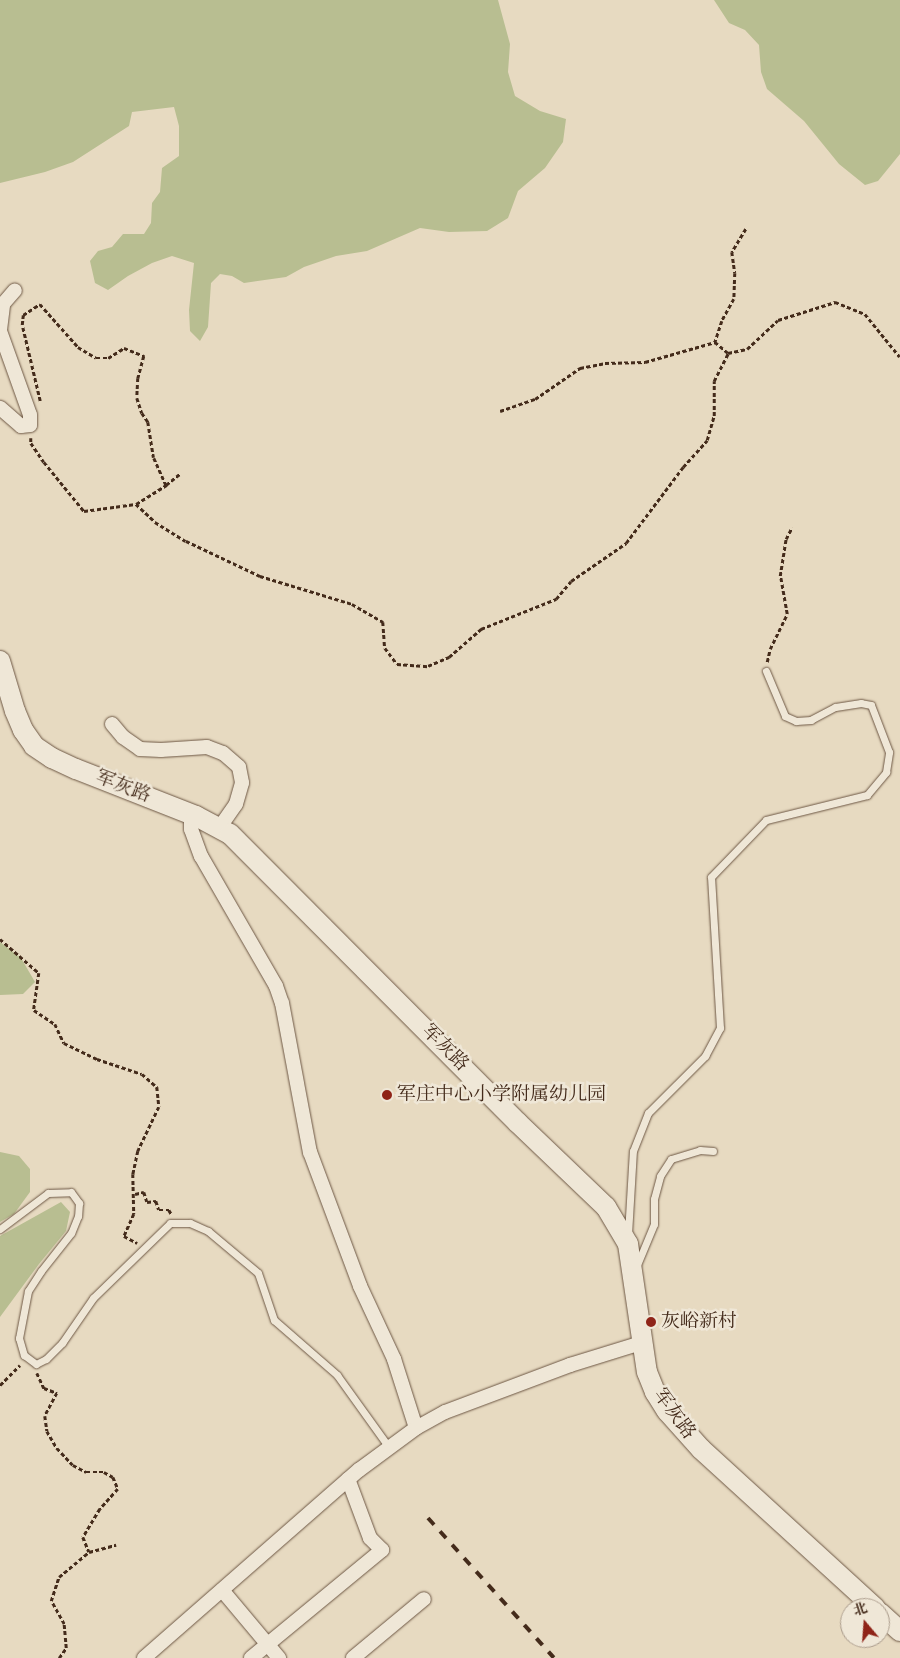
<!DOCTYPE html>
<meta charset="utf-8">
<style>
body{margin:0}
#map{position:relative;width:900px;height:1658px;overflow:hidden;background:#e7dac1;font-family:"IM FELL DW Pica","Noto Serif SC",serif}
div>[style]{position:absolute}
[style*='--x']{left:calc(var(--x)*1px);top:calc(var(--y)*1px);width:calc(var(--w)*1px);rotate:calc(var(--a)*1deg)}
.green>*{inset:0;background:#b8be91}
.path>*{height:2.5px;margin-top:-1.25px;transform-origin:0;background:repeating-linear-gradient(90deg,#442b1b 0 4px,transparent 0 6.5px)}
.roads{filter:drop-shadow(0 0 1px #6d5744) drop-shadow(0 0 1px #6d5744)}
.lane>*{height:7px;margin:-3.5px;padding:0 3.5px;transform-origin:3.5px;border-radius:3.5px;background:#efe7d7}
.street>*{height:14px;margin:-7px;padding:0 7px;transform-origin:7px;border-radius:7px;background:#efe7d7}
.secondary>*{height:20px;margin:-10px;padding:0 10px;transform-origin:10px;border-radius:10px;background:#efe7d7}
.rail>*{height:4px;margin-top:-2px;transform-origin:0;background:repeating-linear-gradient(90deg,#442b1b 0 9px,transparent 0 18px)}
.dots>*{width:14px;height:14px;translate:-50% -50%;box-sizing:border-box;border:2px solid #efe7d7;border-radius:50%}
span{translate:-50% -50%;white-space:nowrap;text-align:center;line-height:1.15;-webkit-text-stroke:5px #efe7d7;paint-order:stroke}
.street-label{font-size:19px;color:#442b1b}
.poi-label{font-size:19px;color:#442b1b}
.left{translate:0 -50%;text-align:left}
.north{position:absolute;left:840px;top:1598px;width:50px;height:50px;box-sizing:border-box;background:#efe7d7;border:1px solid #ab9c8c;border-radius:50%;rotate:342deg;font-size:14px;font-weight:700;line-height:20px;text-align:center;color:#442b1b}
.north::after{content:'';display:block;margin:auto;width:18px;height:22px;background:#8f2418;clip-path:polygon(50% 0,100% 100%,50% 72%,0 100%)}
</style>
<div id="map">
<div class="green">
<div style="clip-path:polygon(0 0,498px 0,510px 44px,508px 72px,515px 96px,540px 111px,566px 119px,563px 142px,545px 168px,518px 191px,508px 218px,487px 231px,449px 232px,420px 228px,367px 251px,336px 256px,304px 267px,286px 277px,244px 283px,232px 276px,220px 274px,211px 283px,208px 327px,200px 341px,190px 331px,189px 310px,194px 263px,172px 256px,152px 263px,128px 276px,108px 290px,95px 283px,90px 261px,98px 251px,112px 247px,123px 234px,144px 234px,151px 223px,152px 203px,160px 192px,162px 168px,179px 156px,179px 126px,174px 107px,132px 112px,129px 126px,73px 162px,45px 172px,0 183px)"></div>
<div style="clip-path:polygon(714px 0,900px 0,900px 154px,878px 181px,865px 185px,839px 164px,804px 121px,767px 89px,761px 72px,759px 45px,745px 30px,729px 23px)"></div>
<div style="clip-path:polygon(0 942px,21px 958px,35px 982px,23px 994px,0 995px)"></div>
<div style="clip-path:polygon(0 1152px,19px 1156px,30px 1169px,30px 1192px,14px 1214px,0 1222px)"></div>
<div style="clip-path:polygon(61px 1202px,70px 1212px,66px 1231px,39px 1264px,0 1317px,0 1236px)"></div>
</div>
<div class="path">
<div style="--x:746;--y:229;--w:27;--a:121"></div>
<div style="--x:732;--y:252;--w:21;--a:82"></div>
<div style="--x:735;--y:273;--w:26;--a:92"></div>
<div style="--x:734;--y:299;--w:25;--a:119"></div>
<div style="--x:722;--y:321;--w:22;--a:108"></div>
<div style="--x:715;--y:342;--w:17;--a:40"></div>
<div style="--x:728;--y:353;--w:19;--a:-12"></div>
<div style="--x:747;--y:349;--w:42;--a:-43.1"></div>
<div style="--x:778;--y:320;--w:60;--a:-17.5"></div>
<div style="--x:835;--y:302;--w:32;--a:22"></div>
<div style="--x:865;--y:314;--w:55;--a:50.9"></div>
<div style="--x:40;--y:401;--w:78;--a:-103.3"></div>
<div style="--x:22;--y:325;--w:10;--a:-84"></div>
<div style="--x:23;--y:315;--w:20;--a:-33"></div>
<div style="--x:40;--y:304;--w:57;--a:48.5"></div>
<div style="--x:78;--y:347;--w:21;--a:31"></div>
<div style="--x:96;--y:358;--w:12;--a:0"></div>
<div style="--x:108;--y:358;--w:19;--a:-32"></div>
<div style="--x:124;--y:348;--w:22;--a:22"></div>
<div style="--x:144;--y:356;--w:23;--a:105"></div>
<div style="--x:138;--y:378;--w:20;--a:93"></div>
<div style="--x:137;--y:398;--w:16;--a:72"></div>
<div style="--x:142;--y:413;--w:11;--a:56"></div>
<div style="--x:148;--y:422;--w:36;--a:81"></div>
<div style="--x:154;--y:458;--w:30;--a:66"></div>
<div style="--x:500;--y:411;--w:37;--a:-19"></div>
<div style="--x:535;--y:399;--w:55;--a:-34.6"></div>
<div style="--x:580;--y:368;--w:25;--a:-11"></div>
<div style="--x:605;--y:363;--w:40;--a:-1.4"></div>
<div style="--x:645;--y:362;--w:73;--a:-15.9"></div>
<div style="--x:31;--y:438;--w:5;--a:90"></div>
<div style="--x:31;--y:443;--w:23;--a:56"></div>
<div style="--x:44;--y:462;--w:63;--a:50.8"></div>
<div style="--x:84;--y:511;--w:52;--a:-7.7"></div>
<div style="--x:136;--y:504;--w:26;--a:43"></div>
<div style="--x:155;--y:522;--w:36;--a:32"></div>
<div style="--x:186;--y:541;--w:82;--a:25.3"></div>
<div style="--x:260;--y:576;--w:96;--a:16.9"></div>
<div style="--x:352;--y:604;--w:36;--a:30"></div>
<div style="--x:383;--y:622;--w:26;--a:86"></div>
<div style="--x:385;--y:648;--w:20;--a:53"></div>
<div style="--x:397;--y:664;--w:31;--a:4"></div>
<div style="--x:428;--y:666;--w:23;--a:-23"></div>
<div style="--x:449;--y:657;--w:43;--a:-41.2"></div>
<div style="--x:481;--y:629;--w:81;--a:-21.8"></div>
<div style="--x:556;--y:599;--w:23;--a:-50"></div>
<div style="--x:571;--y:581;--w:67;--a:-34.6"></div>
<div style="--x:626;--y:543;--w:95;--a:-53.1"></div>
<div style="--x:683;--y:467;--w:36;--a:-48"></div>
<div style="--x:707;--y:440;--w:25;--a:-74"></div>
<div style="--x:714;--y:416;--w:35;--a:-90"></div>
<div style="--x:714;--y:381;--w:31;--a:-63"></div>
<div style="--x:136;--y:504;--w:36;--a:-32"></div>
<div style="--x:166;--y:485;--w:19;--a:-39"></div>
<div style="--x:767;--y:662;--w:13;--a:-77"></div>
<div style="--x:770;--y:649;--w:39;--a:-64"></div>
<div style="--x:787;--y:614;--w:39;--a:-100"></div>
<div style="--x:780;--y:576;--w:37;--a:-81"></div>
<div style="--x:786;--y:539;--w:13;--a:-63"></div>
<div style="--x:0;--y:939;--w:52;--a:41.1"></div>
<div style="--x:39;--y:973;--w:37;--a:98"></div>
<div style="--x:34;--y:1010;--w:25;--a:34"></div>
<div style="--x:55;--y:1024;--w:21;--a:65"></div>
<div style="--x:64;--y:1043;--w:37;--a:26"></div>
<div style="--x:97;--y:1059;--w:47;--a:18.4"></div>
<div style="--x:142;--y:1074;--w:20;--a:41"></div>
<div style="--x:157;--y:1087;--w:20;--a:84"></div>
<div style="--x:159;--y:1107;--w:49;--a:115.5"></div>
<div style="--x:138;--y:1151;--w:24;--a:102"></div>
<div style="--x:133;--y:1174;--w:40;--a:88.6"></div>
<div style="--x:134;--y:1214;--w:24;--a:114"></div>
<div style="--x:124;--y:1236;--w:15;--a:28"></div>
<div style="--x:135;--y:1194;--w:9;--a:-13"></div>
<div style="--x:144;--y:1192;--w:10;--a:73"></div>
<div style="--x:147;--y:1202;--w:9;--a:-6"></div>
<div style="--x:156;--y:1201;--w:9;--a:72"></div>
<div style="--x:159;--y:1210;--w:10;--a:0"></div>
<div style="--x:169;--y:1210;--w:6;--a:59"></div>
<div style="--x:37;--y:1373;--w:17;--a:65"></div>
<div style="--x:44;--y:1388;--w:14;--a:21"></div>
<div style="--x:57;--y:1393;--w:26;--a:118"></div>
<div style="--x:45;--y:1416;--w:15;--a:82"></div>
<div style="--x:47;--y:1431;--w:20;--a:60"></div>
<div style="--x:57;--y:1448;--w:23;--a:47"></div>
<div style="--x:73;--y:1465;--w:15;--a:28"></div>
<div style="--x:86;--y:1472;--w:18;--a:0"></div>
<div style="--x:104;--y:1472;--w:10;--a:29"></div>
<div style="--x:113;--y:1477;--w:13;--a:67"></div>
<div style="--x:118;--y:1489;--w:27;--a:132"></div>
<div style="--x:100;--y:1509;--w:33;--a:121"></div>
<div style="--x:83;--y:1537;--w:16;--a:68"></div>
<div style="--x:0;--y:1385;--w:28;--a:-45"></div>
<div style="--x:59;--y:1658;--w:12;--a:-55"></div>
<div style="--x:66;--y:1648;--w:24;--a:-95"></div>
<div style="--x:64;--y:1624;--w:26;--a:-119"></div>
<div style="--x:51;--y:1601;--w:25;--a:-72"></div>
<div style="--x:59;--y:1577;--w:39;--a:-40"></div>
<div style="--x:89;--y:1552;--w:28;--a:-15"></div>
</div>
<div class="roads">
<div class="lane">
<div style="--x:0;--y:1229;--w:60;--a:-36.9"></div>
<div style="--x:48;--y:1193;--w:23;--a:-2"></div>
<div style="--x:71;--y:1192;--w:14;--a:54"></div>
<div style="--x:79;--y:1203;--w:13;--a:94"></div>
<div style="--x:78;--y:1216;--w:18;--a:112"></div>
<div style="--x:71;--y:1233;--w:48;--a:128.3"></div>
<div style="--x:41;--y:1271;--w:24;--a:123"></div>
<div style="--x:28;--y:1291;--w:48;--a:100.8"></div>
<div style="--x:19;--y:1338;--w:18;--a:74"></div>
<div style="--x:24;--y:1355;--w:15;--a:37"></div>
<div style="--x:36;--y:1364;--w:11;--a:-27"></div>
<div style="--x:46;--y:1359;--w:23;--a:-45"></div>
<div style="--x:62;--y:1343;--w:55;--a:-55.4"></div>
<div style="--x:93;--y:1298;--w:107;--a:-44.2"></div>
<div style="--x:170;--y:1223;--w:20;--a:0"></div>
<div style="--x:190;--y:1223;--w:20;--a:24"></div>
<div style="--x:208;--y:1231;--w:65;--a:40"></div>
<div style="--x:258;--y:1273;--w:50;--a:71.2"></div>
<div style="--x:274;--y:1320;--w:84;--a:41.1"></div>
<div style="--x:337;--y:1375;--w:87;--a:54.3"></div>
<div style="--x:628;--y:1234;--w:83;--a:-86.6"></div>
<div style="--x:633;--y:1151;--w:41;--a:-68.5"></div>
<div style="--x:648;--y:1113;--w:81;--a:-45"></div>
<div style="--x:705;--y:1056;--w:32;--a:-62"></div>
<div style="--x:720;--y:1028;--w:151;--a:-93.4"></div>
<div style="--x:711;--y:877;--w:79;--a:-46"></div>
<div style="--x:766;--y:820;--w:104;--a:-13.9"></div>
<div style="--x:867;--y:795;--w:30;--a:-50"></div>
<div style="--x:886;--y:772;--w:20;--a:-81"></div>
<div style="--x:889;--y:752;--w:50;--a:-111"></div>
<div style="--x:871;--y:705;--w:10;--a:-169"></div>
<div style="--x:861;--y:703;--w:26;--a:171"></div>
<div style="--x:835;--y:707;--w:27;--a:152"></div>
<div style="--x:811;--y:720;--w:15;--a:176"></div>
<div style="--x:796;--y:721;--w:12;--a:-156"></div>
<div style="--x:785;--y:716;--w:49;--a:-112.9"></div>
<div style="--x:637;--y:1265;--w:44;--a:-67.5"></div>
<div style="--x:654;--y:1224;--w:25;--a:-90"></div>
<div style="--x:654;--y:1199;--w:24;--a:-75"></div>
<div style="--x:660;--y:1176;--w:20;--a:-57"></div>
<div style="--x:671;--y:1159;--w:30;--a:-17"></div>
<div style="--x:700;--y:1150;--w:13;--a:4"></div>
</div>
<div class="street">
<div style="--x:0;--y:330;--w:26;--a:-83"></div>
<div style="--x:3;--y:304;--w:18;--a:-49"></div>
<div style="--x:0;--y:331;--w:89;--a:70.3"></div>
<div style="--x:30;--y:415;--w:10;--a:90"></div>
<div style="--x:30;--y:425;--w:9;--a:174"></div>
<div style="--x:21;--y:426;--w:28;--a:-139"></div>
<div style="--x:112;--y:724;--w:17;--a:50"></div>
<div style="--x:123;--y:737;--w:21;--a:35"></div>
<div style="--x:140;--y:749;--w:21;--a:3"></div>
<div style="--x:161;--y:750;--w:46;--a:-3.7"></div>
<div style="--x:207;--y:747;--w:17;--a:21"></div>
<div style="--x:223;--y:753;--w:21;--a:41"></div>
<div style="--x:239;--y:767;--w:16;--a:79"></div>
<div style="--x:242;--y:783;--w:22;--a:106"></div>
<div style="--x:236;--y:804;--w:28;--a:125"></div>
<div style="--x:191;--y:814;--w:15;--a:90"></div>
<div style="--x:191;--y:829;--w:29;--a:70"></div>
<div style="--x:201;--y:856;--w:150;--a:60"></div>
<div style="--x:276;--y:986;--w:18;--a:71"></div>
<div style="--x:282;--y:1003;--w:152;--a:79.4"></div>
<div style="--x:310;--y:1152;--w:143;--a:69.5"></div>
<div style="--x:360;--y:1286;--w:81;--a:65"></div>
<div style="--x:394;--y:1359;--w:72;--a:72.3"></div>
<div style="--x:222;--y:1590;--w:89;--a:50"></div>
<div style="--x:144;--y:1658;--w:286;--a:-41.2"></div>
<div style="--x:359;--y:1470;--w:71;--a:-36.4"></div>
<div style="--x:416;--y:1428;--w:33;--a:-29"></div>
<div style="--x:445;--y:1412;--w:134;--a:-20.6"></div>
<div style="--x:570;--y:1365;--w:74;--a:-17.2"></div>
<div style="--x:251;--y:1658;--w:170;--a:-39.5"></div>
<div style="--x:382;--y:1550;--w:17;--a:-135"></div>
<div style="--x:370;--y:1538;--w:63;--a:-110.4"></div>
<div style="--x:353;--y:1658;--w:92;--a:-39.7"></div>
</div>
<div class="secondary">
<div style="--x:0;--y:661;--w:52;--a:73.3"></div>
<div style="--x:15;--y:711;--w:21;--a:67"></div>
<div style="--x:23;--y:730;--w:19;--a:55"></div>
<div style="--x:34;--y:746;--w:22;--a:34"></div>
<div style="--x:52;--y:758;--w:26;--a:25"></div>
<div style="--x:76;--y:769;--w:129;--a:21.4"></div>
<div style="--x:196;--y:816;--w:38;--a:28"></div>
<div style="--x:230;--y:834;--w:407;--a:45.1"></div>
<div style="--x:517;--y:1122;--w:123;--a:43.7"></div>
<div style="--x:606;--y:1207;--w:43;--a:59.3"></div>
<div style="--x:628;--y:1244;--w:129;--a:81.6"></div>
<div style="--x:647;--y:1372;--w:22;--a:68"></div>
<div style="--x:655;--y:1392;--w:22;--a:58"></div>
<div style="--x:667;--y:1411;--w:51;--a:48.2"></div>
<div style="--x:701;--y:1449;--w:236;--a:42.4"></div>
<div style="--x:880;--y:1613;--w:27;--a:42"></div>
</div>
</div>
<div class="rail">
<div style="--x:428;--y:1518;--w:188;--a:48"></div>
</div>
<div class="dots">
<div style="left:387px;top:1095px;background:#8f2418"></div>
<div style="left:651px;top:1322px;background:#8f2418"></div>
</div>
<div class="street-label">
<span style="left:123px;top:787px;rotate:21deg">军灰路</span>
<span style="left:445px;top:1048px;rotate:45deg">军灰路</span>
<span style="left:674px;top:1414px;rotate:54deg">军灰路</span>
</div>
<div class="poi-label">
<span class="left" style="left:397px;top:1095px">军庄中心小学附属幼儿园</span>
<span class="left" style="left:661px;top:1322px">灰峪新村</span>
</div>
<div class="north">北</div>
</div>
